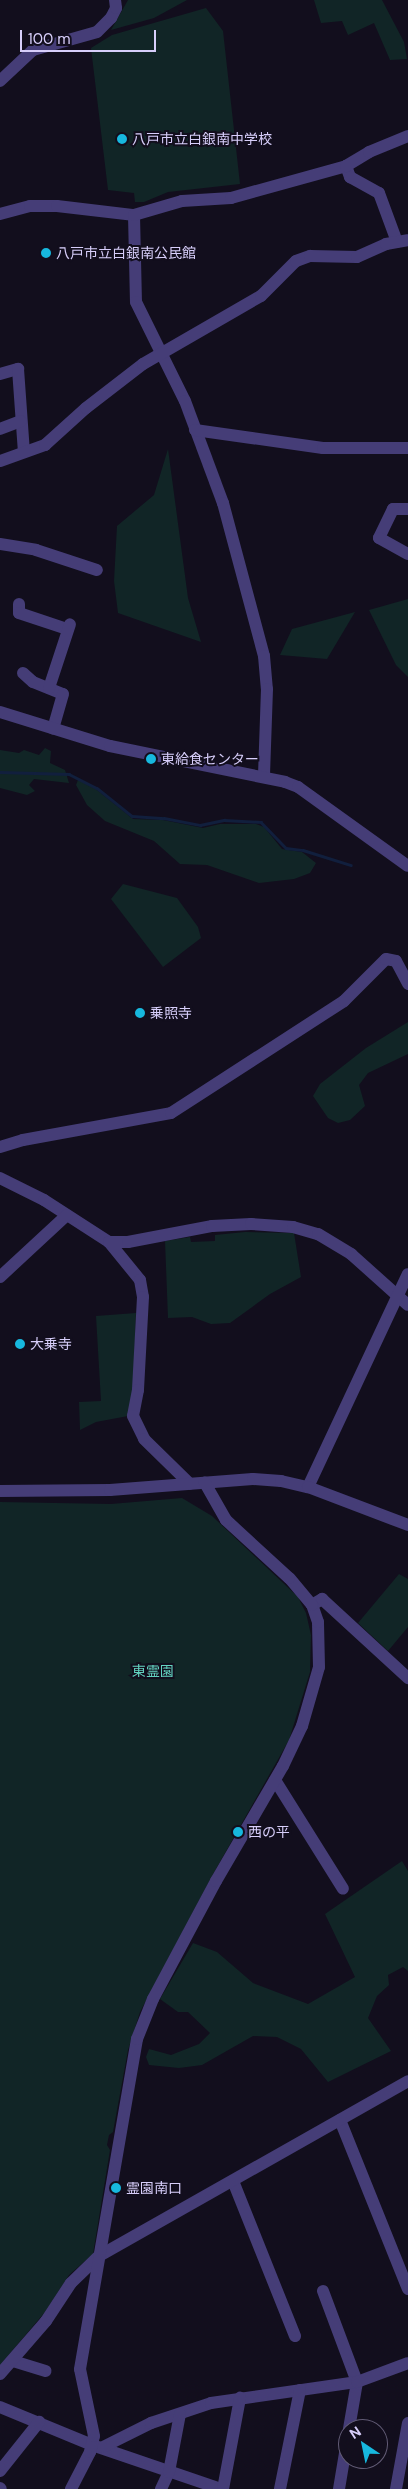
<!DOCTYPE html>
<meta charset="utf-8">
<style>
body{margin:0}
#map{position:relative;width:408px;height:2489px;overflow:hidden;background:#120e1d;font-family:"DM Sans","Noto Sans JP",sans-serif}
div>[style]{position:absolute}
[style*='--x']{left:calc(var(--x)*1px);top:calc(var(--y)*1px);width:calc(var(--w)*1px);rotate:calc(var(--a)*1deg)}
.green>*{inset:0;background:#112526}
.stream>*{height:2.5px;margin:-1.25px;padding:0 1.25px;transform-origin:1.25px;border-radius:1.25px;background:#111f3d}
.minor>*{height:12px;margin:-6px;padding:0 6px;transform-origin:6px;border-radius:6px;background:#453d77}
.dots>*{width:14px;height:14px;translate:-50% -50%;box-sizing:border-box;border:2px solid #120e1d;border-radius:50%}
span{translate:-50% -50%;white-space:nowrap;text-align:center;line-height:1.15;-webkit-text-stroke:4px #120e1d;paint-order:stroke}
.poi-label{font-size:14px;color:#d7cefa}
.left{translate:0 -50%;text-align:left}
.park-label{font-size:14px;color:#63d2c0}
.north{position:absolute;left:338px;top:2419px;width:50px;height:50px;box-sizing:border-box;background:#120e1d;border:1px solid #615b75;border-radius:50%;rotate:326deg;font-size:14px;font-weight:700;line-height:20px;text-align:center;color:#d7cefa}
.north::after{content:'';display:block;margin:auto;width:18px;height:22px;background:#17b8de;clip-path:polygon(50% 0,100% 100%,50% 72%,0 100%)}
.scale{position:absolute;left:20px;top:30px;width:136px;height:22px;box-sizing:border-box;border:2px solid #d7cefa;border-top:0;padding-left:6px;font-size:15px;line-height:18px;white-space:nowrap;color:#d7cefa;-webkit-text-stroke:4px #120e1d;paint-order:stroke}
</style>
<div id="map">
<div class="green">
<div style="clip-path:polygon(128px 0,187px 0,154px 18px,111px 30px)"></div>
<div style="clip-path:polygon(314px 0,382px 0,404px 42px,407px 59px,390px 60px,374px 23px,348px 35px,342px 21px,321px 23px)"></div>
<div style="clip-path:polygon(206px 8px,223px 31px,240px 184px,168px 192px,144px 202px,135px 202px,134px 193px,108px 190px,91px 48px,112px 35px)"></div>
<div style="clip-path:polygon(168px 449px,188px 598px,201px 642px,118px 613px,114px 581px,117px 526px,154px 495px)"></div>
<div style="clip-path:polygon(408px 599px,408px 677px,396px 665px,369px 610px)"></div>
<div style="clip-path:polygon(355px 612px,327px 659px,280px 655px,292px 629px)"></div>
<div style="clip-path:polygon(45px 748px,51px 751px,50px 763px,65px 770px,69px 783px,34px 779px,29px 785px,35px 791px,27px 795px,0 788px,0 750px,19px 753px,24px 750px,39px 755px)"></div>
<div style="clip-path:polygon(78px 780px,92px 786px,133px 819px,163px 820px,203px 828px,220px 824px,256px 824px,264px 827px,282px 849px,302px 852px,316px 863px,310px 873px,294px 879px,259px 883px,207px 865px,180px 864px,154px 841px,105px 821px,87px 805px,76px 785px)"></div>
<div style="clip-path:polygon(123px 884px,177px 898px,198px 927px,201px 938px,163px 967px,111px 899px)"></div>
<div style="clip-path:polygon(408px 1022px,408px 1054px,368px 1073px,359px 1085px,365px 1106px,350px 1120px,338px 1123px,328px 1118px,313px 1096px,320px 1084px,366px 1048px)"></div>
<div style="clip-path:polygon(245px 1232px,294px 1233px,301px 1277px,270px 1294px,230px 1323px,211px 1324px,192px 1317px,168px 1318px,165px 1241px,190px 1237px,191px 1242px,215px 1241px,215px 1235px)"></div>
<div style="clip-path:polygon(136px 1313px,133px 1390px,128px 1416px,96px 1422px,80px 1430px,79px 1402px,101px 1401px,96px 1316px)"></div>
<div style="clip-path:polygon(182px 1498px,212px 1516px,298px 1597px,306px 1613px,311px 1635px,310px 1672px,289px 1740px,212px 1876px,140px 2012px,128px 2050px,113px 2132px,109px 2135px,107px 2145px,110px 2150px,93px 2254px,69px 2275px,45px 2312px,0 2365px,0 1502px,111px 1504px)"></div>
<div style="clip-path:polygon(399px 1574px,408px 1579px,408px 1627px,388px 1651px,358px 1623px)"></div>
<div style="clip-path:polygon(402px 1861px,408px 1871px,408px 1971px,403px 1967px,388px 1975px,389px 1985px,377px 1996px,368px 2018px,391px 2051px,328px 2082px,301px 2049px,277px 2037px,253px 2036px,202px 2065px,179px 2068px,149px 2065px,146px 2057px,149px 2049px,171px 2055px,199px 2044px,210px 2033px,188px 2012px,178px 2012px,160px 1999px,193px 1943px,217px 1952px,253px 1983px,308px 2004px,355px 1977px,325px 1914px)"></div>
</div>
<div class="stream">
<div style="--x:0;--y:772;--w:69;--a:1.7"></div>
<div style="--x:69;--y:774;--w:31;--a:27"></div>
<div style="--x:97;--y:788;--w:45;--a:38.7"></div>
<div style="--x:132;--y:816;--w:32;--a:4"></div>
<div style="--x:164;--y:818;--w:37;--a:11"></div>
<div style="--x:200;--y:825;--w:25;--a:-12"></div>
<div style="--x:224;--y:820;--w:37;--a:3"></div>
<div style="--x:261;--y:822;--w:36;--a:46"></div>
<div style="--x:286;--y:848;--w:17;--a:7"></div>
<div style="--x:303;--y:850;--w:50;--a:17.4"></div>
</div>
<div class="minor">
<div style="--x:0;--y:81;--w:45;--a:-43.2"></div>
<div style="--x:33;--y:50;--w:66;--a:-15.7"></div>
<div style="--x:97;--y:32;--w:20;--a:-45"></div>
<div style="--x:111;--y:18;--w:11;--a:-63"></div>
<div style="--x:116;--y:8;--w:8;--a:-97"></div>
<div style="--x:346;--y:166;--w:12;--a:70"></div>
<div style="--x:350;--y:177;--w:33;--a:29"></div>
<div style="--x:379;--y:193;--w:52;--a:69.8"></div>
<div style="--x:0;--y:214;--w:31;--a:-15"></div>
<div style="--x:30;--y:206;--w:27;--a:0"></div>
<div style="--x:57;--y:206;--w:78;--a:6.7"></div>
<div style="--x:134;--y:215;--w:87;--a:88.7"></div>
<div style="--x:136;--y:302;--w:110;--a:63.7"></div>
<div style="--x:185;--y:401;--w:109;--a:69.6"></div>
<div style="--x:223;--y:503;--w:158;--a:75"></div>
<div style="--x:264;--y:656;--w:33;--a:85"></div>
<div style="--x:267;--y:689;--w:87;--a:92"></div>
<div style="--x:134;--y:215;--w:50;--a:-16.3"></div>
<div style="--x:182;--y:201;--w:49;--a:-3.5"></div>
<div style="--x:231;--y:198;--w:119;--a:-15.5"></div>
<div style="--x:346;--y:166;--w:27;--a:-31"></div>
<div style="--x:369;--y:152;--w:42;--a:-22.3"></div>
<div style="--x:0;--y:374;--w:19;--a:-16"></div>
<div style="--x:18;--y:369;--w:83;--a:85.9"></div>
<div style="--x:0;--y:429;--w:22;--a:-21"></div>
<div style="--x:195;--y:430;--w:129;--a:8"></div>
<div style="--x:323;--y:448;--w:85;--a:0"></div>
<div style="--x:0;--y:461;--w:48;--a:-19.6"></div>
<div style="--x:45;--y:445;--w:55;--a:-42.1"></div>
<div style="--x:86;--y:408;--w:72;--a:-37.7"></div>
<div style="--x:143;--y:364;--w:136;--a:-30"></div>
<div style="--x:261;--y:296;--w:49;--a:-45"></div>
<div style="--x:296;--y:261;--w:15;--a:-20"></div>
<div style="--x:310;--y:256;--w:47;--a:1.2"></div>
<div style="--x:357;--y:257;--w:32;--a:-24"></div>
<div style="--x:386;--y:244;--w:22;--a:-10"></div>
<div style="--x:408;--y:509;--w:15;--a:180"></div>
<div style="--x:393;--y:509;--w:32;--a:116"></div>
<div style="--x:379;--y:538;--w:33;--a:29"></div>
<div style="--x:0;--y:544;--w:36;--a:9"></div>
<div style="--x:36;--y:550;--w:64;--a:18.2"></div>
<div style="--x:19;--y:604;--w:9;--a:90"></div>
<div style="--x:19;--y:613;--w:51;--a:18.4"></div>
<div style="--x:23;--y:673;--w:13;--a:42"></div>
<div style="--x:33;--y:682;--w:32;--a:22"></div>
<div style="--x:63;--y:694;--w:36;--a:106"></div>
<div style="--x:49;--y:688;--w:67;--a:-71.8"></div>
<div style="--x:0;--y:712;--w:115;--a:17.2"></div>
<div style="--x:110;--y:746;--w:179;--a:11.6"></div>
<div style="--x:285;--y:782;--w:14;--a:21"></div>
<div style="--x:298;--y:787;--w:135;--a:35.7"></div>
<div style="--x:0;--y:1147;--w:24;--a:-17"></div>
<div style="--x:23;--y:1140;--w:150;--a:-10.3"></div>
<div style="--x:171;--y:1113;--w:206;--a:-32.9"></div>
<div style="--x:344;--y:1001;--w:59;--a:-45"></div>
<div style="--x:386;--y:959;--w:10;--a:11"></div>
<div style="--x:396;--y:961;--w:26;--a:62"></div>
<div style="--x:0;--y:1178;--w:49;--a:26.6"></div>
<div style="--x:44;--y:1200;--w:77;--a:32.9"></div>
<div style="--x:109;--y:1242;--w:49;--a:50.8"></div>
<div style="--x:140;--y:1280;--w:17;--a:80"></div>
<div style="--x:143;--y:1297;--w:93;--a:93.1"></div>
<div style="--x:138;--y:1390;--w:26;--a:101"></div>
<div style="--x:133;--y:1416;--w:25;--a:64"></div>
<div style="--x:144;--y:1439;--w:64;--a:44.4"></div>
<div style="--x:109;--y:1242;--w:19;--a:0"></div>
<div style="--x:128;--y:1242;--w:86;--a:-10.8"></div>
<div style="--x:212;--y:1226;--w:39;--a:-3"></div>
<div style="--x:251;--y:1224;--w:42;--a:4.1"></div>
<div style="--x:293;--y:1227;--w:26;--a:16"></div>
<div style="--x:318;--y:1234;--w:39;--a:31"></div>
<div style="--x:351;--y:1254;--w:76;--a:41.8"></div>
<div style="--x:0;--y:1277;--w:91;--a:-42.8"></div>
<div style="--x:308;--y:1487;--w:235;--a:-64.9"></div>
<div style="--x:0;--y:1491;--w:110;--a:-0.5"></div>
<div style="--x:110;--y:1490;--w:143;--a:-4.4"></div>
<div style="--x:253;--y:1479;--w:28;--a:4"></div>
<div style="--x:281;--y:1481;--w:28;--a:13"></div>
<div style="--x:308;--y:1487;--w:107;--a:20.8"></div>
<div style="--x:312;--y:1605;--w:12;--a:-31"></div>
<div style="--x:322;--y:1599;--w:117;--a:42.6"></div>
<div style="--x:275;--y:1780;--w:128;--a:58"></div>
<div style="--x:340;--y:2120;--w:182;--a:68.1"></div>
<div style="--x:233;--y:2181;--w:167;--a:68.2"></div>
<div style="--x:323;--y:2291;--w:97;--a:69.5"></div>
<div style="--x:357;--y:2382;--w:48;--a:99.7"></div>
<div style="--x:13;--y:2361;--w:34;--a:17"></div>
<div style="--x:0;--y:2374;--w:70;--a:-49"></div>
<div style="--x:46;--y:2321;--w:45;--a:-56.7"></div>
<div style="--x:71;--y:2283;--w:39;--a:-44"></div>
<div style="--x:99;--y:2256;--w:355;--a:-29.5"></div>
<div style="--x:0;--y:2407;--w:100;--a:22.4"></div>
<div style="--x:92;--y:2445;--w:136;--a:18.8"></div>
<div style="--x:103;--y:2447;--w:54;--a:-26.6"></div>
<div style="--x:151;--y:2423;--w:63;--a:-18.4"></div>
<div style="--x:211;--y:2403;--w:148;--a:-8.2"></div>
<div style="--x:357;--y:2382;--w:54;--a:-20.4"></div>
<div style="--x:0;--y:2471;--w:63;--a:-51.5"></div>
<div style="--x:0;--y:2488;--w:1;--a:45"></div>
<div style="--x:71;--y:2489;--w:42;--a:-62.8"></div>
<div style="--x:90;--y:2452;--w:16;--a:-76"></div>
<div style="--x:94;--y:2436;--w:68;--a:-101.8"></div>
<div style="--x:80;--y:2369;--w:335;--a:-80.2"></div>
<div style="--x:137;--y:2039;--w:43;--a:-68.2"></div>
<div style="--x:153;--y:1999;--w:134;--a:-61.9"></div>
<div style="--x:216;--y:1881;--w:133;--a:-59.8"></div>
<div style="--x:283;--y:1766;--w:44;--a:-64.6"></div>
<div style="--x:302;--y:1726;--w:61;--a:-73.9"></div>
<div style="--x:319;--y:1667;--w:45;--a:-91.3"></div>
<div style="--x:318;--y:1622;--w:18;--a:-109"></div>
<div style="--x:312;--y:1605;--w:35;--a:-130"></div>
<div style="--x:289;--y:1578;--w:86;--a:-137.4"></div>
<div style="--x:226;--y:1520;--w:43;--a:-119.6"></div>
<div style="--x:161;--y:2489;--w:19;--a:-65"></div>
<div style="--x:169;--y:2472;--w:59;--a:-79.3"></div>
<div style="--x:223;--y:2489;--w:93;--a:-79.4"></div>
<div style="--x:280;--y:2489;--w:101;--a:-78.6"></div>
<div style="--x:339;--y:2489;--w:55;--a:-80.5"></div>
<div style="--x:396;--y:2489;--w:67;--a:-79.7"></div>
</div>
<div class="dots">
<div style="left:122px;top:139px;background:#17b8de"></div>
<div style="left:46px;top:253px;background:#17b8de"></div>
<div style="left:151px;top:759px;background:#17b8de"></div>
<div style="left:140px;top:1013px;background:#17b8de"></div>
<div style="left:20px;top:1344px;background:#17b8de"></div>
<div style="left:238px;top:1832px;background:#17b8de"></div>
<div style="left:116px;top:2188px;background:#17b8de"></div>
</div>
<div class="poi-label">
<span class="left" style="left:132px;top:139px">八戸市立白銀南中学校</span>
<span class="left" style="left:56px;top:253px">八戸市立白銀南公民館</span>
<span class="left" style="left:161px;top:759px">東給食センター</span>
<span class="left" style="left:150px;top:1013px">乗照寺</span>
<span class="left" style="left:30px;top:1344px">大乗寺</span>
<span class="left" style="left:248px;top:1832px">西の平</span>
<span class="left" style="left:126px;top:2188px">霊園南口</span>
</div>
<div class="park-label">
<span style="left:153px;top:1671px">東霊園</span>
</div>
<div class="north">N</div>
<div class="scale">100 m</div>
</div>
